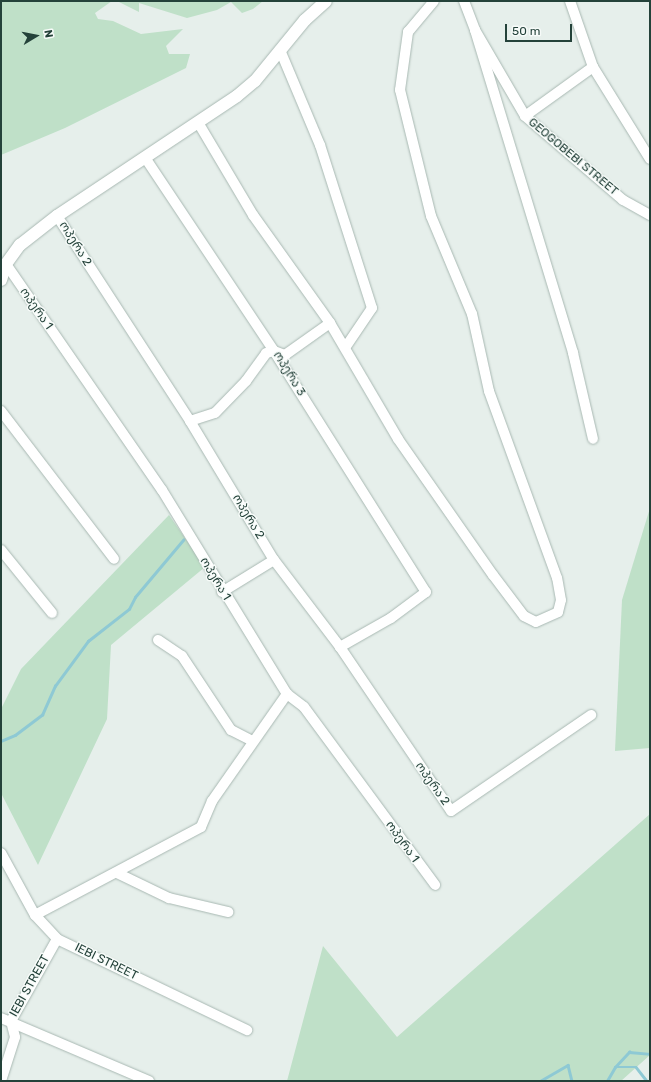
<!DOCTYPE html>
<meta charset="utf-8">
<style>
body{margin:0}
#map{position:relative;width:651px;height:1082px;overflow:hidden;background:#e6efeb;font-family:Rubik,"Noto Sans Georgian",sans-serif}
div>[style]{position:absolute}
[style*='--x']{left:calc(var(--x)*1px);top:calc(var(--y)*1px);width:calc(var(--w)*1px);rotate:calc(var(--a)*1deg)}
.green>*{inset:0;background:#bfe0c8}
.stream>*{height:2.5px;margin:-1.25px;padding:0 1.25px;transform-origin:1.25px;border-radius:1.25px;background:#8ec9d4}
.roads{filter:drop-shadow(0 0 1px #a8b8b2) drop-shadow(0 0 1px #a8b8b2)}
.street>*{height:10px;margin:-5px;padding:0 5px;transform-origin:5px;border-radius:5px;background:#fff}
.secondary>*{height:12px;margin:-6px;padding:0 6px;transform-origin:6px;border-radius:6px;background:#fff}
span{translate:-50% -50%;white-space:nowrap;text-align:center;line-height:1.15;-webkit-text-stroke:3px #f7fbf9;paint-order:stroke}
.street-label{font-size:12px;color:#24423a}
.frame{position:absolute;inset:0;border:2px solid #24423a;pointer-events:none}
.north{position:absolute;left:16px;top:16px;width:40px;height:40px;-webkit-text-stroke:3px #f7fbf9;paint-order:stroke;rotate:80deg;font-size:11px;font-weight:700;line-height:16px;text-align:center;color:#24423a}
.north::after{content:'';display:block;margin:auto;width:14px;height:18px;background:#24423a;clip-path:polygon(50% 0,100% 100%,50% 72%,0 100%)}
.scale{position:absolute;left:505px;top:24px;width:67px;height:18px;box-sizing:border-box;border:2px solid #24423a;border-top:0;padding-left:5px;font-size:12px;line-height:14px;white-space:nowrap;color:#24423a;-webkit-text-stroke:3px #f7fbf9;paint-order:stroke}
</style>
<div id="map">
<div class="green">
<div style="clip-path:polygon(1px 1px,112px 1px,95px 13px,98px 19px,113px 21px,141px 34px,183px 29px,166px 46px,169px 54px,190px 54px,186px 68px,65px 128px,1px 155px)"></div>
<div style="clip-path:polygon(117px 1px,263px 1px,253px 9px,242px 13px,231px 2px,217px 10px,187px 18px,139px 3px,139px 12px)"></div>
<div style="clip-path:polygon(650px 508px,650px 748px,615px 751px,622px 600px)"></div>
<div style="clip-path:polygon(169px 515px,205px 567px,111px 645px,107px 719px,38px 865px,1px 793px,1px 709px,21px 669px)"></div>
<div style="clip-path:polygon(650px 814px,650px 1055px,621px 1081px,287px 1081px,323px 946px,397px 1037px)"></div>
</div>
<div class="stream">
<div style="--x:1;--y:741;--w:15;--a:-23"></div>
<div style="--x:15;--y:735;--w:34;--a:-37"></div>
<div style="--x:42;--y:715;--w:32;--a:-66"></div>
<div style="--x:55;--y:686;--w:56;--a:-53.7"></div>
<div style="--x:88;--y:641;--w:52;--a:-38"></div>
<div style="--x:129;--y:609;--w:13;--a:-63"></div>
<div style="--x:135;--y:597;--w:75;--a:-49.9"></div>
<div style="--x:615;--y:1067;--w:21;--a:0"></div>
<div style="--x:636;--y:1067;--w:18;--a:52"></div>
<div style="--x:540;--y:1081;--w:32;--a:-30"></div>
<div style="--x:568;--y:1065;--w:16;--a:76"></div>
<div style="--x:607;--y:1081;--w:16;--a:-60"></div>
<div style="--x:615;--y:1067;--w:21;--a:-47"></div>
<div style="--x:629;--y:1052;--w:21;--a:5"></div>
</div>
<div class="roads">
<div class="street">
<div style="--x:464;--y:1;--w:31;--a:69"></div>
<div style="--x:475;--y:30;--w:99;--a:59.8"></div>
<div style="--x:525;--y:116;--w:129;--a:40.6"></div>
<div style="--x:623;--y:200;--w:31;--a:29"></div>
<div style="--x:570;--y:1;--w:70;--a:70.8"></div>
<div style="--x:593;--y:67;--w:108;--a:58.2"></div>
<div style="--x:475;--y:30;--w:338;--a:73.1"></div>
<div style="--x:573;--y:353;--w:88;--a:76.9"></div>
<div style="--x:280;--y:50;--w:103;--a:67.2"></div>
<div style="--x:320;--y:145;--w:171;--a:72.3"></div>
<div style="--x:372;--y:308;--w:48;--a:124"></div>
<div style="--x:525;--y:116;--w:84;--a:-35.8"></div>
<div style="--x:199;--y:124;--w:106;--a:59.3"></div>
<div style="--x:253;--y:215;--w:133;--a:54.5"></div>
<div style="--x:330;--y:323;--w:134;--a:59.6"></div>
<div style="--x:398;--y:439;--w:166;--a:55.1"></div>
<div style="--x:493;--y:575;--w:51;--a:52.9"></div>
<div style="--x:524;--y:616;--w:13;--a:27"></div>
<div style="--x:536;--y:622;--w:24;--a:-24"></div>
<div style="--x:558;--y:612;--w:12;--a:-76"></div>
<div style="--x:561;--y:600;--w:22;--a:-100"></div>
<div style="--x:557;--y:578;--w:199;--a:-110"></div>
<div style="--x:489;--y:391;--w:79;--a:-102.4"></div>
<div style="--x:472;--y:314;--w:106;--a:-112.7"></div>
<div style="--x:431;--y:216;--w:130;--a:-103.8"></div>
<div style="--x:400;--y:90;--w:59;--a:-82.1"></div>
<div style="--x:408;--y:32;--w:40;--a:-50"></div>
<div style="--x:146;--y:159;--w:231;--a:56.3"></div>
<div style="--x:274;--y:351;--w:285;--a:57.8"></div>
<div style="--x:426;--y:592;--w:44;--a:143.4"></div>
<div style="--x:391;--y:618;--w:59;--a:150.4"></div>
<div style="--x:57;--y:216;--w:244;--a:57"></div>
<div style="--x:190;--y:421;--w:162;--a:58.9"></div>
<div style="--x:274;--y:560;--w:109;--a:52.8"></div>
<div style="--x:340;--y:647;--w:198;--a:55.9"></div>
<div style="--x:451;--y:811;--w:170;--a:-34.4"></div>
<div style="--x:6;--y:264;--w:275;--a:55.4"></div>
<div style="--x:162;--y:490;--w:239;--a:58.5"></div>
<div style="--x:287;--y:694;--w:21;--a:37"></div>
<div style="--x:304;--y:707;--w:221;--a:53.6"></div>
<div style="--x:1;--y:411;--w:186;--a:52.6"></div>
<div style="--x:190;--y:421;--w:26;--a:-18"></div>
<div style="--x:215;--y:413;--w:45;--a:-45.9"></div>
<div style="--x:246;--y:381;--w:34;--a:-54"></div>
<div style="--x:266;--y:353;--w:8;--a:-14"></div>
<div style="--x:274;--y:351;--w:12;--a:20"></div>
<div style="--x:285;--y:355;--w:55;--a:-35.4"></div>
<div style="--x:1;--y:550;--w:81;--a:51"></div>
<div style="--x:222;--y:592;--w:61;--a:-31.6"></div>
<div style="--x:158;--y:640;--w:29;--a:34"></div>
<div style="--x:182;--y:656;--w:89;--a:56.5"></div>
<div style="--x:231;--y:730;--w:25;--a:27"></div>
<div style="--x:1;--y:853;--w:71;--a:61.3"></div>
<div style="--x:35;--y:915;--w:33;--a:47"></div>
<div style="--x:57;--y:939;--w:211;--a:25.6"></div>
<div style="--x:117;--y:873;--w:58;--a:25.7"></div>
<div style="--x:169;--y:898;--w:61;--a:13.3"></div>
<div style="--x:35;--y:915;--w:188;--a:-27.9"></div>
<div style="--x:201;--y:827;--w:28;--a:-67"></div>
<div style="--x:212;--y:801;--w:131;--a:-55"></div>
<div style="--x:1;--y:1018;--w:161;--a:23.1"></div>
<div style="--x:1;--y:1081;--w:46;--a:-72.3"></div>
<div style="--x:15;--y:1037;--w:16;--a:-104"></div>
<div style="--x:11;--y:1021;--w:94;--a:-60.7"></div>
</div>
<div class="secondary">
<div style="--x:1;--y:280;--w:17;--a:-73"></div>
<div style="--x:6;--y:264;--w:24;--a:-54"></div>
<div style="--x:20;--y:245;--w:47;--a:-38.1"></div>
<div style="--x:57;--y:216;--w:216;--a:-33.7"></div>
<div style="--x:237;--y:96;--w:23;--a:-40"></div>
<div style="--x:255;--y:81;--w:79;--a:-50.7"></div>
<div style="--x:305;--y:20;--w:28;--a:-42"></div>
</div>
</div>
<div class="street-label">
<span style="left:573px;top:157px;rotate:40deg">GEOGOBEBI STREET</span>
<span style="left:75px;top:244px;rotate:58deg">ოპერა 2</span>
<span style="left:36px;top:309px;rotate:55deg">ოპერა 1</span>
<span style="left:289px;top:374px;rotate:58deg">ოპერა 3</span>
<span style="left:248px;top:517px;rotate:59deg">ოპერა 2</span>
<span style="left:215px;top:579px;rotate:59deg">ოპერა 1</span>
<span style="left:432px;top:784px;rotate:55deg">ოპერა 2</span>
<span style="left:402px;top:842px;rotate:54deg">ოპერა 1</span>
<span style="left:106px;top:962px;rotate:26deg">IEBI STREET</span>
<span style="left:30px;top:986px;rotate:-61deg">IEBI STREET</span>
</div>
<div class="frame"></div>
<div class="north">N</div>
<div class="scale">50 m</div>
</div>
